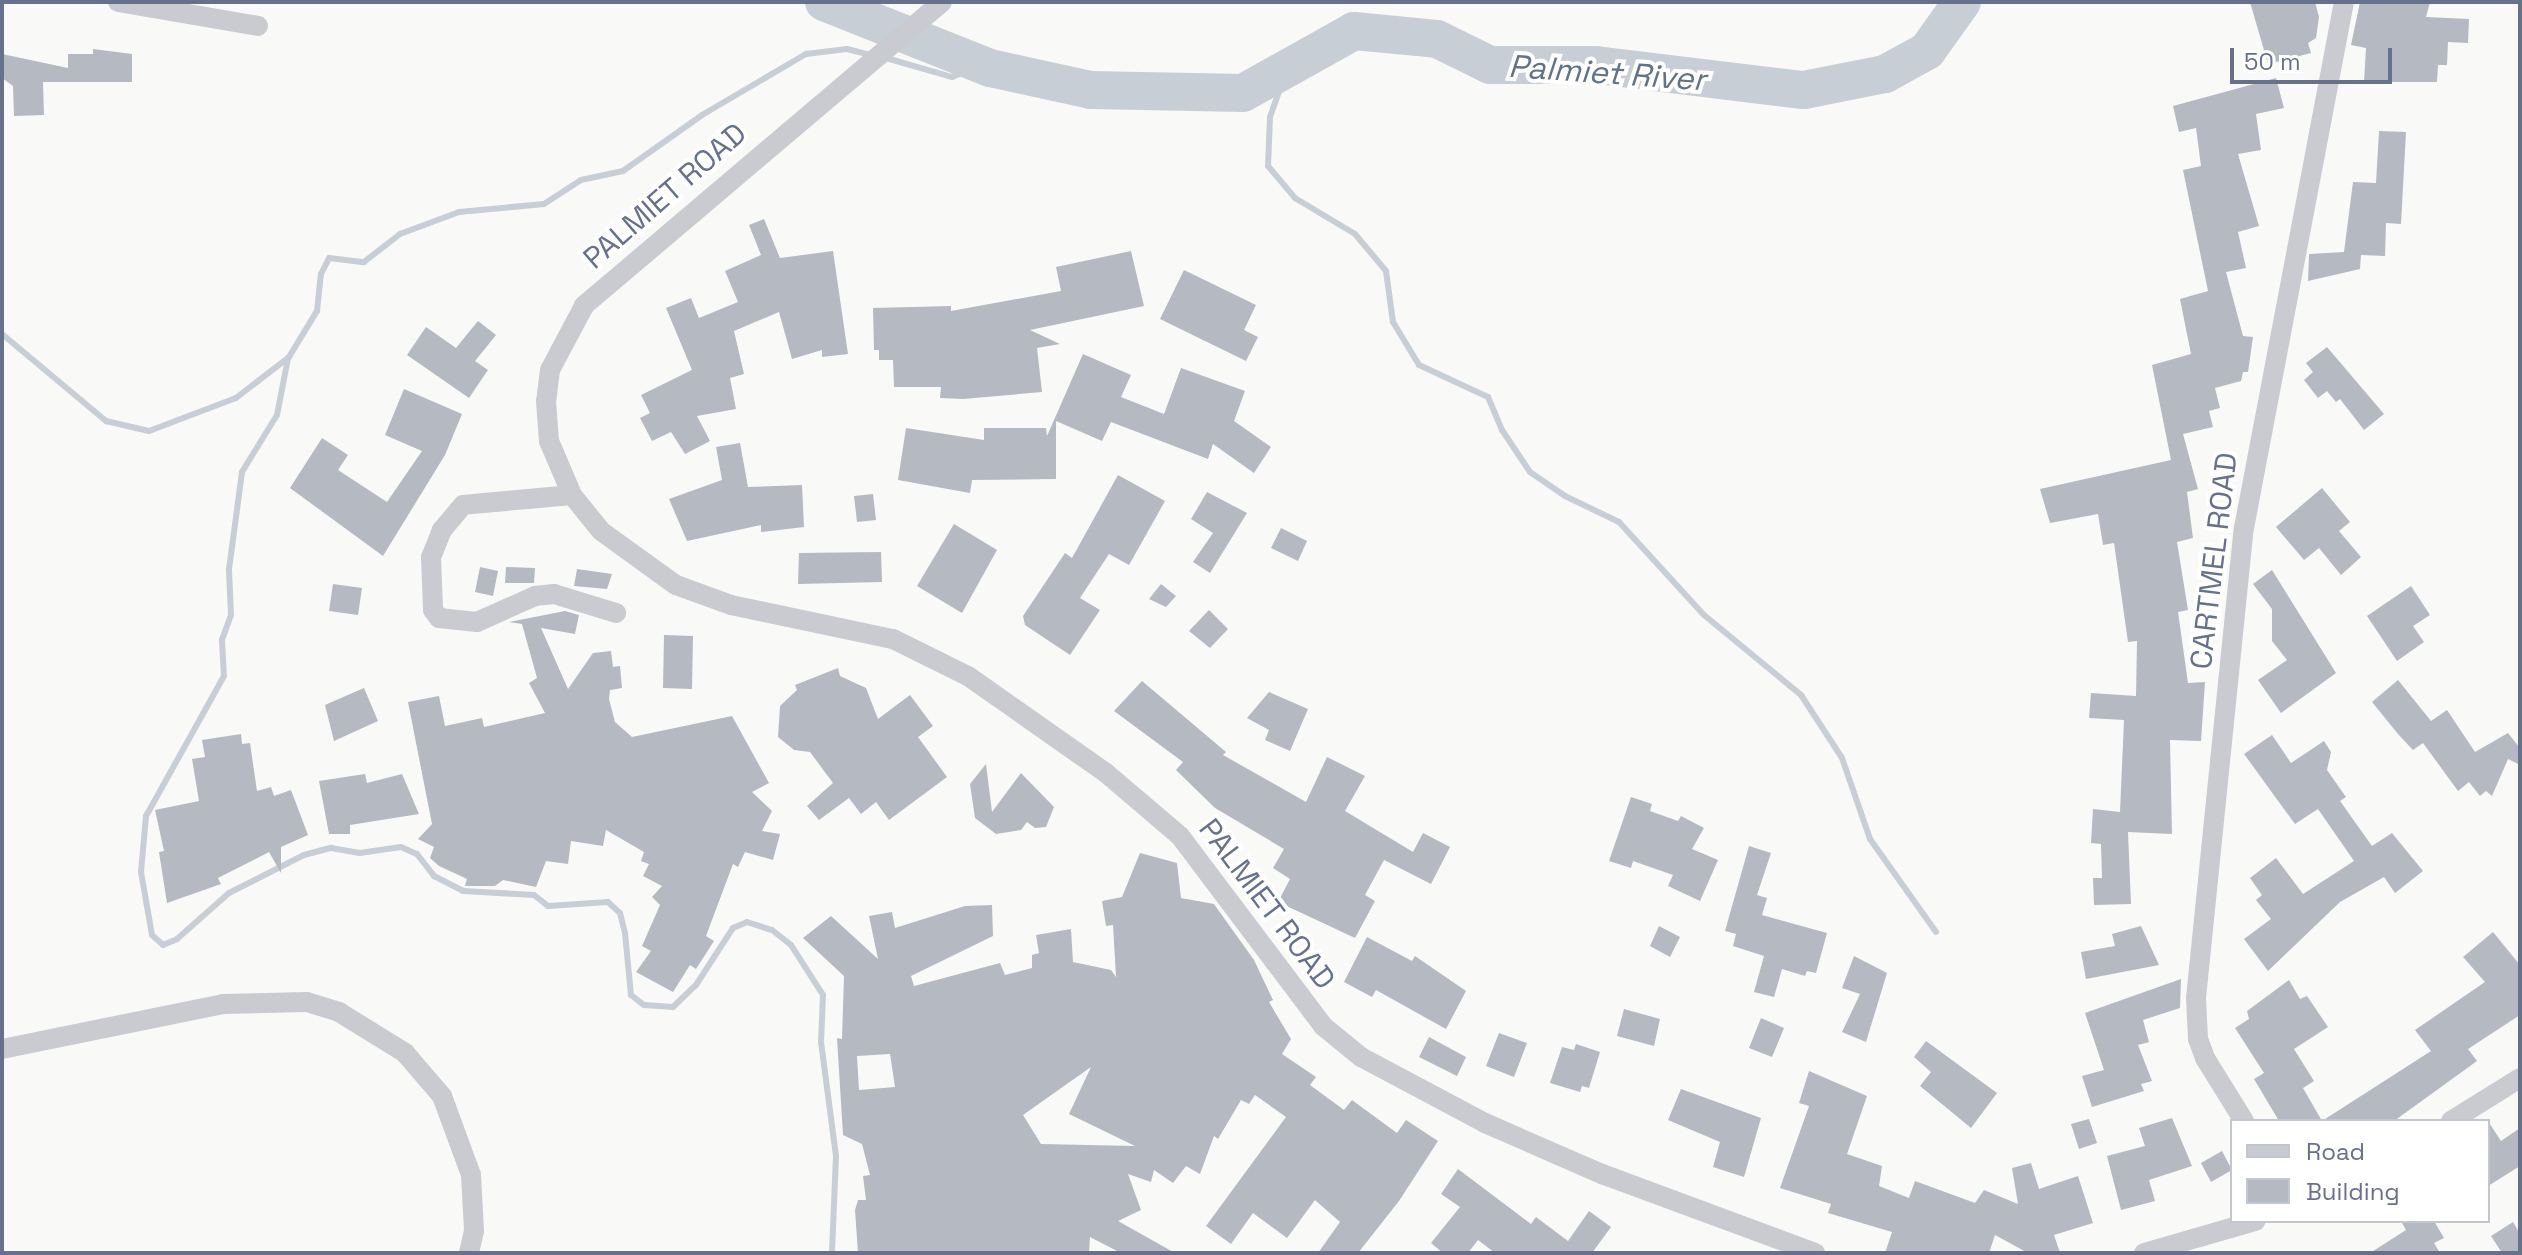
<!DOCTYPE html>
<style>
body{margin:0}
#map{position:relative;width:2522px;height:1255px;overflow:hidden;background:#f9faf7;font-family:"Space Grotesk",sans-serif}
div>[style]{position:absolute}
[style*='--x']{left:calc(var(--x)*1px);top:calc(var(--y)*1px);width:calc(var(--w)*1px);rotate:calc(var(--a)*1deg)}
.stream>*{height:6px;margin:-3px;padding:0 3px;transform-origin:3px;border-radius:3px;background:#c8ced6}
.river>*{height:38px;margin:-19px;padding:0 19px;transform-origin:19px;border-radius:19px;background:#c8ced6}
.building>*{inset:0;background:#b4b9c2}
.minor>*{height:20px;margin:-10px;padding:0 10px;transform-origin:10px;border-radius:10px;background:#c9cbd1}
span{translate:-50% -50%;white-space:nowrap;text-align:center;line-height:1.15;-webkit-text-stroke:8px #fff;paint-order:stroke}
.street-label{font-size:30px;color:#66718b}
.water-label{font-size:32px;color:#627386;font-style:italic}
.frame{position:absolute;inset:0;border:4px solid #66718b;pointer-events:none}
.legend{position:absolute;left:2230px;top:1119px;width:260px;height:104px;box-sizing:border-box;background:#fff;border:2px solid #c2c6d1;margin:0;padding:10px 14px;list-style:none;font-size:24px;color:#66718b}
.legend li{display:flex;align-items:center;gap:16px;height:40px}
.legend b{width:40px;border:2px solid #c2c6d1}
.scale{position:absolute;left:2230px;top:48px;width:162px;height:36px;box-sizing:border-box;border:4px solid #66718b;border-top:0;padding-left:10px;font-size:24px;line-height:28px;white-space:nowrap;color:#66718b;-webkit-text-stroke:6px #fff;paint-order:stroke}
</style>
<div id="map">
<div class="stream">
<div style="--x:886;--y:58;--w:69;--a:16.1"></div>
<div style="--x:952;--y:77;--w:33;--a:-21"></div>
<div style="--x:1287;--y:69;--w:51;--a:109.5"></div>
<div style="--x:1270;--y:117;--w:49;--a:92.3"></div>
<div style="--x:1268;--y:166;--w:42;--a:49.8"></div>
<div style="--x:1295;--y:198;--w:70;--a:31"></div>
<div style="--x:1355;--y:234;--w:48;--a:50"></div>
<div style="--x:1386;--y:271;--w:51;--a:82.2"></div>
<div style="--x:1393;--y:322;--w:50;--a:58.8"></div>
<div style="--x:1419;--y:365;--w:76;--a:24.9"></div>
<div style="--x:1488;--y:397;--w:36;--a:67"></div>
<div style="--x:1502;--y:430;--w:50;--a:56.3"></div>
<div style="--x:1530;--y:472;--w:42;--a:34.4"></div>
<div style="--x:1565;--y:496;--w:60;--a:25.7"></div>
<div style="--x:1619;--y:522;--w:126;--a:47.6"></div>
<div style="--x:1704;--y:615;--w:126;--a:39.5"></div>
<div style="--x:1801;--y:695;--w:75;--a:56.9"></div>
<div style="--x:1842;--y:758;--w:86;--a:70.9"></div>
<div style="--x:1870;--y:839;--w:114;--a:54.6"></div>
<div style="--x:2;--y:334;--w:136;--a:39.9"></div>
<div style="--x:106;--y:421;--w:44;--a:13.1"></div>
<div style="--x:149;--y:431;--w:93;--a:-20.8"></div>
<div style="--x:236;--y:398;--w:67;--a:-37.7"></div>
<div style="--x:289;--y:357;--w:54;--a:-58.7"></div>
<div style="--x:317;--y:311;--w:37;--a:-84"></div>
<div style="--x:321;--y:274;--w:18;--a:-63"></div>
<div style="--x:329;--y:258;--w:35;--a:7"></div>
<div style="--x:364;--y:262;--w:46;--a:-37.9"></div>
<div style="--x:400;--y:234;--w:63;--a:-20.4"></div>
<div style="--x:459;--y:212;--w:85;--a:-5.4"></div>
<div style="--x:544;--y:204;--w:44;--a:-33"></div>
<div style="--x:581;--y:180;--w:43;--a:-12.1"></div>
<div style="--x:623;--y:171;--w:97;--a:-35.3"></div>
<div style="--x:702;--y:115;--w:121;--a:-30.4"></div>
<div style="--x:806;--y:54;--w:41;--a:-7"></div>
<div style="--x:847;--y:49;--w:25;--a:14"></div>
<div style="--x:288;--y:358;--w:58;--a:100.9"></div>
<div style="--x:277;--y:415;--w:67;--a:121.6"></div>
<div style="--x:242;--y:472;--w:99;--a:97.6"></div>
<div style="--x:229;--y:570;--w:45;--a:87.5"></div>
<div style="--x:231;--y:615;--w:27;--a:110"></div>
<div style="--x:222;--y:640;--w:36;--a:87"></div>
<div style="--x:224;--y:676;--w:160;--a:119.1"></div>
<div style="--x:146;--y:816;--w:56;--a:95.1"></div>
<div style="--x:141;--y:872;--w:64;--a:80.1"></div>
<div style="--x:152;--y:935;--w:15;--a:42"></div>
<div style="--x:163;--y:945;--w:15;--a:-23"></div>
<div style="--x:177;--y:939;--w:69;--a:-41.5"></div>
<div style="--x:229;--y:893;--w:84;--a:-26.9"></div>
<div style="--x:304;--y:855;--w:28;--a:-15"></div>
<div style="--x:331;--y:848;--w:29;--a:10"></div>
<div style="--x:360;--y:853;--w:41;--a:-8.3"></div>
<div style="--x:401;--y:847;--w:17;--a:24"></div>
<div style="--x:417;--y:854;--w:28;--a:52"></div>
<div style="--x:434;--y:876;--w:33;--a:27"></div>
<div style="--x:463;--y:891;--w:71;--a:3.2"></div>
<div style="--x:534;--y:895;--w:18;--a:38"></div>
<div style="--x:548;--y:906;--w:60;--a:-3.8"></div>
<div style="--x:608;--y:902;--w:16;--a:43"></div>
<div style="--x:620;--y:913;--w:21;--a:76"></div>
<div style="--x:625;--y:933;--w:62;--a:84.5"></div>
<div style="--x:631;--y:995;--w:16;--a:38"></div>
<div style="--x:644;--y:1005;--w:29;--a:4"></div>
<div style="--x:673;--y:1007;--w:32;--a:-44"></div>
<div style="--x:696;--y:985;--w:68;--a:-57"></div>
<div style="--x:733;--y:928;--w:15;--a:-23"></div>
<div style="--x:747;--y:922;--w:26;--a:18"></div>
<div style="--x:772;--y:930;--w:24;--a:38"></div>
<div style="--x:791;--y:945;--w:59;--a:57.4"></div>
<div style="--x:823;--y:995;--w:47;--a:92.4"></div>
<div style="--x:821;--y:1042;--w:115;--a:82.5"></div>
<div style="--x:836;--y:1156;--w:97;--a:92.4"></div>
</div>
<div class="river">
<div style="--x:824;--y:2;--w:179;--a:21.7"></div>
<div style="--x:990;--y:68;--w:103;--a:12.3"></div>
<div style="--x:1091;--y:90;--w:152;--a:1.1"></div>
<div style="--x:1243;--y:93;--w:127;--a:-29.2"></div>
<div style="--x:1354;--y:31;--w:83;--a:5.5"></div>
<div style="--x:1437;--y:39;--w:59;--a:26.1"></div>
<div style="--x:1490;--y:65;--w:106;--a:0"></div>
<div style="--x:1596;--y:65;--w:209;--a:6.9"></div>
<div style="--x:1804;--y:90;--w:83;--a:-11.2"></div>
<div style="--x:1885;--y:74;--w:48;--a:-28.7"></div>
<div style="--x:1927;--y:51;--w:60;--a:-54.5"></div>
</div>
<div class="building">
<div style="clip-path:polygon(2250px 2px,2315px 2px,2319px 17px,2316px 38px,2308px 43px,2311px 53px,2268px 64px)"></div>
<div style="clip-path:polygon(2360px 2px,2430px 2px,2426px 17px,2469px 19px,2468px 43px,2448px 42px,2447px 65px,2438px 65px,2437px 82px,2364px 82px,2366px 48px,2351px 45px)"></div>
<div style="clip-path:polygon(93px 49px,132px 54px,132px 82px,43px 82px,44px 115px,14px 116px,13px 86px,2px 78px,2px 54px,68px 68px,68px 54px,93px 54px)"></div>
<div style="clip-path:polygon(2276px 78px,2284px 108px,2256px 114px,2261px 150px,2238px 154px,2259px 226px,2238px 232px,2246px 268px,2226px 272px,2243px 336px,2253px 337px,2248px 372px,2243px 372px,2241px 381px,2215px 388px,2220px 408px,2209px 411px,2213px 427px,2183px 434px,2198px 489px,2187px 492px,2193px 538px,2177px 542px,2188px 610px,2178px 612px,2188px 683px,2205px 682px,2201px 741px,2170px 740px,2172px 834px,2128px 832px,2131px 904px,2094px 905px,2093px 878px,2102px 878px,2101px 844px,2091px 843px,2093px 809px,2120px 812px,2124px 720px,2089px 718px,2091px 693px,2136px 696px,2137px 641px,2128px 642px,2114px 543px,2103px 545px,2098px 514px,2050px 523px,2040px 489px,2171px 460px,2152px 365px,2191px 354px,2180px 299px,2208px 291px,2183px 170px,2201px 166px,2196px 128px,2179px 132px,2173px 106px)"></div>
<div style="clip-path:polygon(2379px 131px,2406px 132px,2401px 224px,2386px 223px,2385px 256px,2361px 255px,2360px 269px,2308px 281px,2309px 254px,2344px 252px,2353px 182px,2376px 183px)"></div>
<div style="clip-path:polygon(764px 219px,780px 258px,833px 251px,848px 354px,822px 357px,822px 350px,792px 359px,779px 312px,734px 331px,744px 374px,730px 378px,736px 409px,697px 416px,710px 441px,685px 454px,671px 432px,652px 441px,640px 418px,650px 413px,641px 395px,692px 370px,666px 308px,691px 298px,699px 318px,738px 302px,725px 271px,761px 255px,749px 225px)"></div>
<div style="clip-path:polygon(1131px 251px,1144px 306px,1030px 330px,1060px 344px,1037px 348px,1042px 392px,963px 399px,940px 398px,941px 387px,894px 387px,893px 360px,879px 360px,879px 350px,874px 350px,873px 308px,951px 306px,951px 311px,1061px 291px,1056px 267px)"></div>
<div style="clip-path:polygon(1184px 270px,1256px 305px,1244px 330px,1258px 337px,1246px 361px,1160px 319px)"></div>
<div style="clip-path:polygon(478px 321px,496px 335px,475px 361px,488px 370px,469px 398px,407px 355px,426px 327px,456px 348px)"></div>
<div style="clip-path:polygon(2327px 347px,2384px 414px,2364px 430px,2340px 399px,2336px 402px,2327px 391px,2318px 398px,2304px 380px,2313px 372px,2306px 363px)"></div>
<div style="clip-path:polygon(1083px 354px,1131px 375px,1121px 397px,1164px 414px,1181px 368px,1245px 391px,1234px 421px,1271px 447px,1254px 473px,1213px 444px,1208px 459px,1111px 422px,1102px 441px,1056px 421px,1056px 479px,972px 480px,970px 493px,898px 480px,906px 428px,984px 440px,984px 428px,1046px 428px,1047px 436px)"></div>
<div style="clip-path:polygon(404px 389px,462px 414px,445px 455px,383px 556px,290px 488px,322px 438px,348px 455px,338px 470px,387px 502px,422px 451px,385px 435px)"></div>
<div style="clip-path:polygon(740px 443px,748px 487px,802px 485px,804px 527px,761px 532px,761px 525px,687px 541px,669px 499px,722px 480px,716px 447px)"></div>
<div style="clip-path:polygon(1118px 475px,1165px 501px,1129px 565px,1109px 554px,1080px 598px,1100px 610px,1070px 655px,1025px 625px,1023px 616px,1065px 553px,1072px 558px)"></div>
<div style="clip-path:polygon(2322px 488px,2350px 522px,2339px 531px,2361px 557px,2341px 575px,2319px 548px,2304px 560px,2276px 527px)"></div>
<div style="clip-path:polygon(1207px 492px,1247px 513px,1210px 573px,1193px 562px,1213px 533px,1191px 519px)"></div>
<div style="clip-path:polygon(873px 494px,876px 520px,857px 522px,854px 496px)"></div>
<div style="clip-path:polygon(954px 524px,997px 550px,962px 613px,917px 586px)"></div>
<div style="clip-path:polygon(1281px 528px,1307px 541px,1298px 561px,1271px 548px)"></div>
<div style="clip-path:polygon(881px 552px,882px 582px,798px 584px,799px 553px)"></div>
<div style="clip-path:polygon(480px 567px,498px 571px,493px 596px,475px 592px)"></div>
<div style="clip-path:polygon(506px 567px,535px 568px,534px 583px,505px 583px)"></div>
<div style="clip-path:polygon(577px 569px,612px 574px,607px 589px,574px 586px)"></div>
<div style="clip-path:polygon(2272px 570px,2336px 673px,2281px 713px,2258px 680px,2287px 660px,2272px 641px,2272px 609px,2253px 584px)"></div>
<div style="clip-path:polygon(333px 584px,362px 588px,358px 615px,329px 611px)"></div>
<div style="clip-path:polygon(1161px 584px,1176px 596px,1166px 607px,1149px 599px)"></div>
<div style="clip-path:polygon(2411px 586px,2430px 615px,2413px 626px,2424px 642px,2397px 661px,2367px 616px)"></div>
<div style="clip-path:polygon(1209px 610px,1228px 629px,1210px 648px,1189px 631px)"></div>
<div style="clip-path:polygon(565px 611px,579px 615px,575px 634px,541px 628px,568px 689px,593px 653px,611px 651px,613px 667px,620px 666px,622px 688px,610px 690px,609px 699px,615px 722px,632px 737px,732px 716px,769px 783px,752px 792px,772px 811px,762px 831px,780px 834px,773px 860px,745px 852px,738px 867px,733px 864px,706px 936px,714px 941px,696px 969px,690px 965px,673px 992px,636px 972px,651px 951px,642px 946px,660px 905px,652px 897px,662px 886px,643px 876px,649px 864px,641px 861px,644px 852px,606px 830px,603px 846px,571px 841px,568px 864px,546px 861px,536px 887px,503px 880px,495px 886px,465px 886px,467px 879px,439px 866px,430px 858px,434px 847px,418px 839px,432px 824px,408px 702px,439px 696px,445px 726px,482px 718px,484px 727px,545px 713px,529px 683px,537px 678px,522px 624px,509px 622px)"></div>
<div style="clip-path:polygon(664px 635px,693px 636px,692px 689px,663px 688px)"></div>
<div style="clip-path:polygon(838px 668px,840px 676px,866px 688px,878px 719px,910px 695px,933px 726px,918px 737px,947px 777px,889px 820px,876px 802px,861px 814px,849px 798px,819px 820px,807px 806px,833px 783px,810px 752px,794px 750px,778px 737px,780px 706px,797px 690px,795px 685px)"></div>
<div style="clip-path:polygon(2398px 680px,2431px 721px,2447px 710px,2475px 752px,2508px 733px,2520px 748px,2520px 765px,2508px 759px,2492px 796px,2486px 791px,2480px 796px,2469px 782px,2458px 791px,2423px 743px,2413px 750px,2398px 734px,2372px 702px)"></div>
<div style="clip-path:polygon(1142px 681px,1226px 752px,1223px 755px,1306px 802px,1327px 757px,1365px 776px,1345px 811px,1413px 852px,1423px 833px,1450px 847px,1431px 884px,1384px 860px,1365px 895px,1375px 901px,1355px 938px,1278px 902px,1290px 879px,1273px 868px,1284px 849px,1215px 808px,1176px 770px,1183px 762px,1114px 711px)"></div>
<div style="clip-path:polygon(364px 688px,378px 721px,334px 741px,325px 705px)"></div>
<div style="clip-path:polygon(1269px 692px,1308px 709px,1290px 751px,1265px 740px,1269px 730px,1247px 718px)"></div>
<div style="clip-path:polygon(241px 734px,242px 744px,250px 743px,257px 791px,271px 787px,274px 796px,291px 790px,308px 835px,281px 847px,281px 873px,269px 852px,218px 878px,221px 884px,167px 903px,159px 852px,164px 851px,155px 810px,199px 801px,192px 759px,205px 757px,202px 740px)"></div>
<div style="clip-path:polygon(2272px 735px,2291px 763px,2324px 741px,2331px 752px,2327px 770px,2346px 797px,2340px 801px,2372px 846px,2392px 833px,2423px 871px,2395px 893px,2384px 877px,2340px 902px,2268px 971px,2244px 939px,2271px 919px,2256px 900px,2262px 895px,2250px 878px,2276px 858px,2303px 894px,2354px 861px,2318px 809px,2295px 824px,2244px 754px)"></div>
<div style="clip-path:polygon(986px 764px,992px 812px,1021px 773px,1054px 807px,1046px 827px,1035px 828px,1027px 822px,1021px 830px,996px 834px,975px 818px,970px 784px)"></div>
<div style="clip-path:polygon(365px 774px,367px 783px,402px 774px,419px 814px,350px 825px,350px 834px,329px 834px,319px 781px)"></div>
<div style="clip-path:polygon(1631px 797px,1652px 804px,1650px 811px,1678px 821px,1681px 816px,1704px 828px,1692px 849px,1718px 860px,1700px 901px,1668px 886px,1673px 875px,1633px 861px,1631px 868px,1609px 861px)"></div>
<div style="clip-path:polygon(1749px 846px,1771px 853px,1757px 895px,1767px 898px,1762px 915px,1827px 933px,1816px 973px,1807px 971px,1805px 976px,1782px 969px,1774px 997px,1754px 992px,1764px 956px,1733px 946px,1736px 934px,1725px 931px)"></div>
<div style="clip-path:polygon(evenodd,1140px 853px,1177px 863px,1181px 898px,1214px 904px,1254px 960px,1273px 1000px,1269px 1002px,1291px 1039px,1282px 1054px,1316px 1077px,1310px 1085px,1344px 1110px,1352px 1100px,1397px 1133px,1406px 1120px,1438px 1141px,1399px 1201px,1358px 1253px,1318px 1253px,1340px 1222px,1315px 1200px,1287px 1238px,1253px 1213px,1231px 1244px,1206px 1226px,1286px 1117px,1255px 1095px,1249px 1104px,1241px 1100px,1218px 1139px,1214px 1136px,1200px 1174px,1186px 1166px,1173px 1183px,1154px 1170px,1151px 1182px,1128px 1174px,1141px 1210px,1118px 1221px,1175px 1253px,1121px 1253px,1090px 1237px,1089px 1253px,858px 1253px,855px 1210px,858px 1200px,866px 1200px,863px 1176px,870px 1175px,862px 1144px,843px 1135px,837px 1038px,842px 1039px,844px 976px,803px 938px,831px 916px,878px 959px,869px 916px,892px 912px,895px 928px,965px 906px,992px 905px,993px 936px,911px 976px,914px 986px,1000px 963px,1005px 975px,1032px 968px,1032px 955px,1039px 953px,1036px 935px,1071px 929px,1073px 962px,1111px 970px,1116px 977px,1113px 925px,1106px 926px,1102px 901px,1122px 897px,1140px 853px,890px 1054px,895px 1087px,859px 1090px,857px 1056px,890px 1054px,1140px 853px,1091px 1067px,1069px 1114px,1135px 1146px,1041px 1144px,1023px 1115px,1091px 1067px)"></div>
<div style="clip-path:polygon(1659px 926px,1680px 937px,1670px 957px,1650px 946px)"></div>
<div style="clip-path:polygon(2141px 926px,2159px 965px,2086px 979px,2081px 952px,2115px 946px,2112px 934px)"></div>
<div style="clip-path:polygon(2493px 932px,2520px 965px,2520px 1015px,2468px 1049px,2477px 1061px,2394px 1121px,2279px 1121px,2254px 1079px,2264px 1073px,2235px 1028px,2249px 1019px,2247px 1011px,2289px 980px,2300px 999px,2307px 996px,2328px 1027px,2294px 1049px,2314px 1081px,2303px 1088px,2322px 1121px,2431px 1051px,2415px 1030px,2485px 982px,2463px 957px)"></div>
<div style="clip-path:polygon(1367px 937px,1412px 961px,1415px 956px,1466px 991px,1446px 1029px,1376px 990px,1372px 997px,1344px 982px)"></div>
<div style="clip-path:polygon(1854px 956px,1887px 973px,1866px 1042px,1842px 1032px,1860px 994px,1842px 988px)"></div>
<div style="clip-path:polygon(2181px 979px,2180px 1008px,2143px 1020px,2149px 1042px,2138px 1045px,2152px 1081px,2141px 1084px,2144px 1091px,2092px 1107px,2082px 1076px,2104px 1070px,2085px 1013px)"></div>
<div style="clip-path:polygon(1624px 1009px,1660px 1019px,1654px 1046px,1617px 1036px)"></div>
<div style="clip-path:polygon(1761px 1018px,1784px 1028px,1772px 1057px,1749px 1048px)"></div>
<div style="clip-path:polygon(1499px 1033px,1527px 1043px,1514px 1077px,1486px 1066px)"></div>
<div style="clip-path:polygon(1429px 1037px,1466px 1057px,1457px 1076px,1419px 1057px)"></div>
<div style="clip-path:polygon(1926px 1041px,1997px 1093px,1971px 1128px,1920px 1086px,1931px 1072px,1914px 1057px)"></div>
<div style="clip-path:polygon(1576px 1044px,1600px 1052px,1589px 1088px,1582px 1086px,1580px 1092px,1550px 1083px,1562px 1047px,1574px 1050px)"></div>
<div style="clip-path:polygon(1809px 1071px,1867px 1096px,1847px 1154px,1882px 1166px,1879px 1186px,1909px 1198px,1915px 1181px,1975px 1203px,1984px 1190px,2018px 1204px,2012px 1168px,2031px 1163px,2039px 1189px,2078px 1176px,2093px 1223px,2054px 1235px,2060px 1253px,2028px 1253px,1995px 1235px,1989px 1253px,1885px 1253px,1892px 1232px,1828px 1213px,1831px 1204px,1780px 1188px,1809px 1106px,1799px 1103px)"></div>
<div style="clip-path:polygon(1681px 1089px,1761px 1118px,1744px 1177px,1713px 1167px,1720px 1142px,1668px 1120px)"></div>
<div style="clip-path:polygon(2172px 1118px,2192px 1166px,2149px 1180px,2155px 1201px,2121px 1210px,2107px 1156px,2145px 1146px,2139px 1128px)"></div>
<div style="clip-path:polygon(2089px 1119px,2097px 1143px,2079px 1149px,2071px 1124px)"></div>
<div style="clip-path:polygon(2488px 1121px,2501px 1141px,2520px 1128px,2520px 1166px,2488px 1186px)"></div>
<div style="clip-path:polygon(2222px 1151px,2232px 1170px,2211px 1182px,2201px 1163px)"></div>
<div style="clip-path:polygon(1458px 1169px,1531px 1224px,1536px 1217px,1568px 1241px,1589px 1211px,1611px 1227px,1592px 1253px,1495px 1253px,1478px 1240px,1468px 1253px,1443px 1253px,1431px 1243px,1460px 1207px,1441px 1194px)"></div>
<div style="clip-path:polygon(2401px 1221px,2434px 1221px,2444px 1238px,2434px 1243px,2440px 1253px,2370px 1253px,2406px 1230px)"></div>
<div style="clip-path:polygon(2513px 1222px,2520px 1234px,2520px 1253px,2502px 1253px,2491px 1236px)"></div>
</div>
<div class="minor">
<div style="--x:118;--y:2;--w:142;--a:9.7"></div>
<div style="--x:942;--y:2;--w:470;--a:139.7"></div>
<div style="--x:584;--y:306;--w:72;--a:118"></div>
<div style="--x:550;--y:370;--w:31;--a:97"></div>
<div style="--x:546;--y:401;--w:40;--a:85.7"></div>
<div style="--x:549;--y:441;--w:59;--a:66.9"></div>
<div style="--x:572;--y:495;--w:46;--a:51.1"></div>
<div style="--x:601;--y:531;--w:92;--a:35.8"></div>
<div style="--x:676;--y:585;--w:59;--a:20"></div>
<div style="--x:731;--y:605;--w:166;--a:11.9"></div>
<div style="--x:893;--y:639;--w:84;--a:26.3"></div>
<div style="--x:968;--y:676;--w:169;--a:35.1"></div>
<div style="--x:1106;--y:773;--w:97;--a:40.4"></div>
<div style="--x:1180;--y:836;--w:238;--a:53"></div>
<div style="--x:1323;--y:1026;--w:49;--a:39.2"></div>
<div style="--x:1361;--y:1057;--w:140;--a:28"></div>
<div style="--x:1485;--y:1123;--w:128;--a:23.6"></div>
<div style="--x:1602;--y:1174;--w:227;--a:20.3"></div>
<div style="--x:572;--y:495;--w:109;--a:174.8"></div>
<div style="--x:463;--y:505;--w:33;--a:130"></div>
<div style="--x:442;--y:530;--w:29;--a:112"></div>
<div style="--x:431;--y:557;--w:53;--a:87.8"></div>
<div style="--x:433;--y:610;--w:10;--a:53"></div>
<div style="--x:439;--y:618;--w:38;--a:6"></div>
<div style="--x:477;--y:622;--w:64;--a:-24.1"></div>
<div style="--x:535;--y:596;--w:19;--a:-6"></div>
<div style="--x:554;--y:594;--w:65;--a:17"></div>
<div style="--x:2;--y:1049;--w:226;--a:-11.5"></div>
<div style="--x:223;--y:1004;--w:84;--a:-1.4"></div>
<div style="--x:307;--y:1002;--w:34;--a:17"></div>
<div style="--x:339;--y:1012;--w:78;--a:31.8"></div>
<div style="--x:405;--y:1053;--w:57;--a:49.3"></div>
<div style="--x:442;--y:1096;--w:84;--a:69.8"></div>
<div style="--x:471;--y:1175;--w:56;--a:86.9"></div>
<div style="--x:474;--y:1231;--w:23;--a:103"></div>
<div style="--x:2244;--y:1121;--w:74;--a:-121.8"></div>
<div style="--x:2205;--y:1058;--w:20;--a:-110"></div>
<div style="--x:2198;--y:1039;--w:41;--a:-92.8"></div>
<div style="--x:2196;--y:998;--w:472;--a:-84.2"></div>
<div style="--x:2244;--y:528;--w:535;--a:-79.24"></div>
<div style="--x:2451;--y:1121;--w:81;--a:-31.9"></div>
<div style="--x:2144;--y:1253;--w:116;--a:-16.1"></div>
</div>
<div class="street-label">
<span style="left:665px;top:196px;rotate:-41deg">PALMIET ROAD</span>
<span style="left:2214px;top:561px;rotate:-83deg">CARTMEL ROAD</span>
<span style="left:1267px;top:904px;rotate:53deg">PALMIET ROAD</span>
</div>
<div class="water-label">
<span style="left:1607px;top:73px;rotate:4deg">Palmiet River</span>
</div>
<div class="frame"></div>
<ul class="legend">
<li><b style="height:10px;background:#c9cbd1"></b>Road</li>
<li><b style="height:22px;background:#b4b9c2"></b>Building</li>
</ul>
<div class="scale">50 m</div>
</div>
